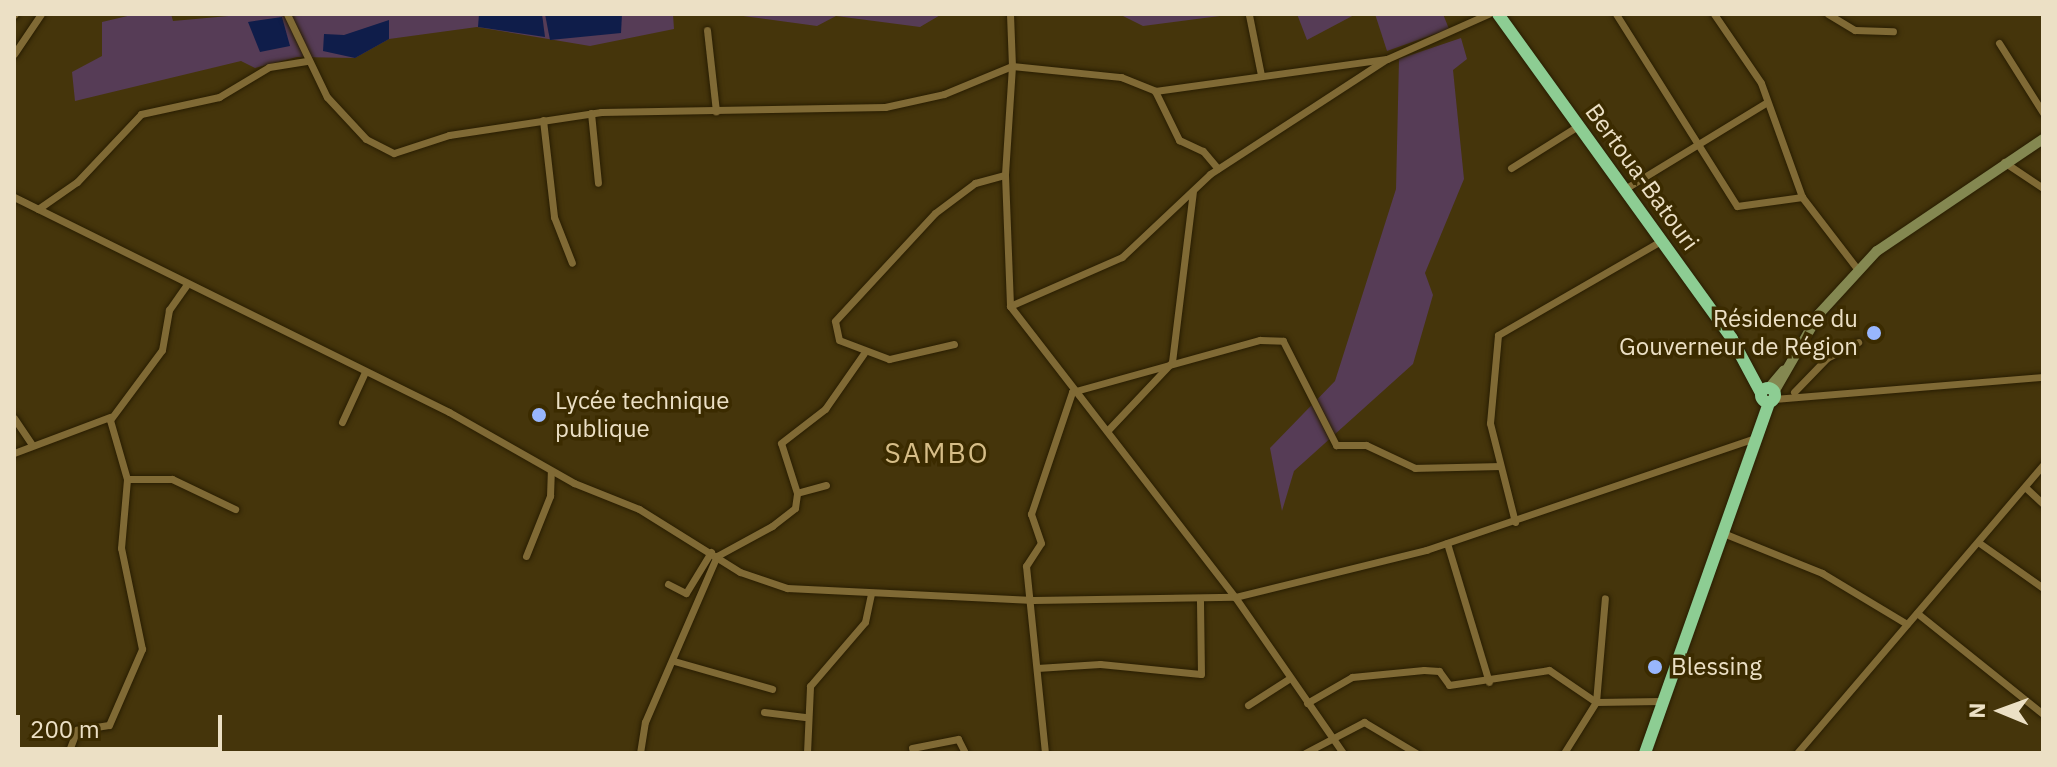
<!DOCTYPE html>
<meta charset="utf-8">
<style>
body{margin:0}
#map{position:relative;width:2057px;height:767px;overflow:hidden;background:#45350b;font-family:"IBM Plex Sans",sans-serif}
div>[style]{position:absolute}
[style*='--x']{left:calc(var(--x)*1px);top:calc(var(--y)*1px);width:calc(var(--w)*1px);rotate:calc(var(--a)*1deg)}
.green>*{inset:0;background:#563c56}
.water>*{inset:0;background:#0f1d4a}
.roads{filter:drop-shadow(0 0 2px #281d02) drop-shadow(0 0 2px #281d02)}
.street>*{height:7px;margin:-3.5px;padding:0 3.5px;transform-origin:3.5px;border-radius:3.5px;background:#806a35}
.secondary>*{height:10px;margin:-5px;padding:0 5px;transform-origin:5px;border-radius:5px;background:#848851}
.highway>*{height:12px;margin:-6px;padding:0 6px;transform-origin:6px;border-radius:6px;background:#8dcd93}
.highway>.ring{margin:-6px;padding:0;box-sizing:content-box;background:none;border:12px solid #8dcd93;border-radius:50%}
.dots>*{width:22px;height:22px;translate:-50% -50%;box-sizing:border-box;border:4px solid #3b2b00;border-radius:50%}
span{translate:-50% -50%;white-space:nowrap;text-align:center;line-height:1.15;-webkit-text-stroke:7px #3b2b00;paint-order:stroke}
.street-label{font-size:24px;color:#ece0c5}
.poi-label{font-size:24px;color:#ece0c5}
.right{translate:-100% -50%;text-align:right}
.left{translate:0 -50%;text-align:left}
.quarter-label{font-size:28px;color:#d6bd87;letter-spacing:2px}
.frame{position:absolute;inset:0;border:16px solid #ece0c5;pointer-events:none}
.north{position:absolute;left:1961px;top:671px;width:80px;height:80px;-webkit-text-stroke:6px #3b2b00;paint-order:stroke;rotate:271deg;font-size:22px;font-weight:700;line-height:32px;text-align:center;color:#ece0c5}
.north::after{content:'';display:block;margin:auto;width:28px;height:36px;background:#ece0c5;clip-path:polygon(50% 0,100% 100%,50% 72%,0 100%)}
.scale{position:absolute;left:16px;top:715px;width:206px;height:36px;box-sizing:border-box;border:4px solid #ece0c5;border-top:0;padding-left:10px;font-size:24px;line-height:28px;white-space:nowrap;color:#ece0c5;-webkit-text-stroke:6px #3b2b00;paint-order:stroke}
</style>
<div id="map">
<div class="green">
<div style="clip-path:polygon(136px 14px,171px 14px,173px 21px,251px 14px,673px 14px,674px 29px,590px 46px,477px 27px,389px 39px,355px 58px,297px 57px,255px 68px,241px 61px,75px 101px,72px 72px,102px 56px,102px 22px)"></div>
<div style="clip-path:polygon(728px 14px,942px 14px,920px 27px,836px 16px,817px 26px)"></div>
<div style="clip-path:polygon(1119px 14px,1235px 14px,1143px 26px)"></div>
<div style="clip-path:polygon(1297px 14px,1356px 14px,1307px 40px)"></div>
<div style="clip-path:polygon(1375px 14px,1443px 14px,1449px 29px,1387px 51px)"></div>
<div style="clip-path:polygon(1461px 38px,1467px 59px,1453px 70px,1464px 179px,1425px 273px,1433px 295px,1413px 364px,1294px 471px,1282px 511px,1270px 448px,1335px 381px,1396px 189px,1399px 59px)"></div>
</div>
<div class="water">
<div style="clip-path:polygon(479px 14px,542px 14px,545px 37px,478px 27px)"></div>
<div style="clip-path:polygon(545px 14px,622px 14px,621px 33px,550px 40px)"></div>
<div style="clip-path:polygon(282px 17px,290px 46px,260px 52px,248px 22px)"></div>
<div style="clip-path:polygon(389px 20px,389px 39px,355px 58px,323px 51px,324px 34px,344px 35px)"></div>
</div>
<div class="roads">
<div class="street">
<div style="--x:287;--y:14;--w:92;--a:64.3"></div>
<div style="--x:327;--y:97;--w:57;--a:47.1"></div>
<div style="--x:366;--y:139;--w:31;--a:27"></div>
<div style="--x:394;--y:153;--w:58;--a:-18.1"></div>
<div style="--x:449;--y:135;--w:154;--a:-8.6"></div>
<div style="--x:601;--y:112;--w:284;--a:-1"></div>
<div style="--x:885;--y:107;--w:60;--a:-12.4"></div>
<div style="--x:944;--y:94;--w:74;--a:-22.4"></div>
<div style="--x:1010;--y:14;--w:52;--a:87.8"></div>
<div style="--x:1012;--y:66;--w:110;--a:5.8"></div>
<div style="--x:1121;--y:77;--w:37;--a:22"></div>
<div style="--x:1155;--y:91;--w:234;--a:-7.9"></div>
<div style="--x:1387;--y:59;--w:111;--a:-24"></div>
<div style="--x:1616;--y:14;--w:227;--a:57.8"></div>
<div style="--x:1737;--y:206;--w:66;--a:-7.9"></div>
<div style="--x:1714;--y:14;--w:83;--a:55.7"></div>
<div style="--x:1761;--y:83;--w:121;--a:70.2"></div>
<div style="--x:1802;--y:197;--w:92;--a:52.5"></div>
<div style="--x:1828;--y:14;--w:31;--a:31"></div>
<div style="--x:1855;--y:30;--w:38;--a:2"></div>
<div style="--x:14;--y:15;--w:1;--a:-45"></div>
<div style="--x:1249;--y:15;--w:61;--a:78.7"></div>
<div style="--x:707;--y:30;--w:82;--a:83.7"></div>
<div style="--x:1999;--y:43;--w:83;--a:57.8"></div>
<div style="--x:14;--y:54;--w:48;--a:-56"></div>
<div style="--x:1012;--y:66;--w:109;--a:93.7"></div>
<div style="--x:1005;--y:175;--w:131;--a:87.8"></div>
<div style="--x:1010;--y:306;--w:368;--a:52.3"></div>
<div style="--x:1235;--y:597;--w:190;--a:55.3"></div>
<div style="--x:1155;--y:91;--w:55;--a:63.9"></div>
<div style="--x:1179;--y:140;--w:26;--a:25"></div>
<div style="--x:1203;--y:151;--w:23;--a:50"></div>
<div style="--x:591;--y:113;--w:70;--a:84.3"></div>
<div style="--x:543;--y:120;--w:98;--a:83.5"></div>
<div style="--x:554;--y:217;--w:49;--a:68.6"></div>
<div style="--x:2004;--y:162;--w:47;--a:33.7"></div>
<div style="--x:1511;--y:168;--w:79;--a:-32.1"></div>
<div style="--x:1623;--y:190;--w:169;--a:-31.4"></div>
<div style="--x:14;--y:197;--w:485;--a:26.3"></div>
<div style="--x:449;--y:412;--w:144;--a:29.6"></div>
<div style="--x:574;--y:483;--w:70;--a:21.8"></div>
<div style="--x:639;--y:509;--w:119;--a:32"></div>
<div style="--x:740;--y:572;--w:50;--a:18.8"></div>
<div style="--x:787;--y:588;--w:246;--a:2.8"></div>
<div style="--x:1033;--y:600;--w:202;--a:-0.9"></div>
<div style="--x:1235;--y:597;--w:197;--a:-13.8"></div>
<div style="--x:1426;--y:550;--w:350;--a:-18.8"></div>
<div style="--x:38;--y:209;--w:47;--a:-34.7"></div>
<div style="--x:77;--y:182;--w:93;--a:-46.7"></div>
<div style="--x:141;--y:114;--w:80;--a:-12.3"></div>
<div style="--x:219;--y:97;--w:58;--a:-31"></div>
<div style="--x:269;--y:67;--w:38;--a:-9"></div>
<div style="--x:1010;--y:306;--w:122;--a:-23.6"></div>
<div style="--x:1122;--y:257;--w:121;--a:-43.3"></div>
<div style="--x:1210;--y:174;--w:209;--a:-33.1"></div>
<div style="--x:954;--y:344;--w:67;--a:167"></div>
<div style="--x:889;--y:359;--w:53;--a:-159.2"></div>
<div style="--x:839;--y:340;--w:19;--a:-102"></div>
<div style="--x:835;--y:321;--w:147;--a:-47.2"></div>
<div style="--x:935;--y:213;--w:50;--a:-36.9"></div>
<div style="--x:975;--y:183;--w:31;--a:-15"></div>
<div style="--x:1794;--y:392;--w:47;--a:-45.9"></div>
<div style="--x:1827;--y:358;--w:35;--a:-27"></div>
<div style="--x:1774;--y:399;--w:270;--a:-4.7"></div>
<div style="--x:14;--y:418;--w:32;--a:56"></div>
<div style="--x:342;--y:422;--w:55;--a:-65.3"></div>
<div style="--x:1108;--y:430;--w:93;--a:-46.7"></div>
<div style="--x:1172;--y:362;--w:172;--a:-83"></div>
<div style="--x:14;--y:453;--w:103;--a:-20.6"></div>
<div style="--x:127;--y:479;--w:45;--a:0"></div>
<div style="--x:172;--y:479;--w:70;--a:25.5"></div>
<div style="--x:826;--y:485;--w:30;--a:165"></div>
<div style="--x:797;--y:493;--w:52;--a:-107.7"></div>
<div style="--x:781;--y:443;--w:56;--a:-37.7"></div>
<div style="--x:825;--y:409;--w:68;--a:-55.1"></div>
<div style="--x:2025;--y:487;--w:25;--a:43"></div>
<div style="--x:1515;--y:522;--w:102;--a:-104.2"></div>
<div style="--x:1490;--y:423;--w:88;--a:-84.8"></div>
<div style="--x:1498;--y:335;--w:188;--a:-30"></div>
<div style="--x:1723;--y:533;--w:107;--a:22"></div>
<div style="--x:1822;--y:573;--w:99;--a:31"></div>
<div style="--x:1978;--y:542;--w:80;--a:35.3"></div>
<div style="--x:1447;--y:543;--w:145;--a:73.2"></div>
<div style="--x:526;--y:556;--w:65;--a:-68.2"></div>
<div style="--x:550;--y:496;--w:25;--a:-88"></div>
<div style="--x:668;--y:584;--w:20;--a:27"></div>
<div style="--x:686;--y:593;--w:48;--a:-58.6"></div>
<div style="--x:1917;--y:613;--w:161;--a:38.7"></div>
<div style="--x:674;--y:661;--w:102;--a:15.9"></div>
<div style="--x:1037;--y:668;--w:63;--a:-3.6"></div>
<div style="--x:1100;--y:664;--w:101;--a:5.7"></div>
<div style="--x:1201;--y:674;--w:76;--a:-90.8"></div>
<div style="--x:1596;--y:702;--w:104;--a:-85.1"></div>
<div style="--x:1307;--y:703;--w:52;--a:-30"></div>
<div style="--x:1352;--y:677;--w:72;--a:-5.6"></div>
<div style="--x:1424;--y:670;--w:15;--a:4"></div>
<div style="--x:1439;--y:671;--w:17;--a:54"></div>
<div style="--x:1449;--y:685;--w:101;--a:-8.5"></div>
<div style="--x:1549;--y:670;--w:57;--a:34.2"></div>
<div style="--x:1248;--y:705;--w:50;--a:-32.7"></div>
<div style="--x:764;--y:712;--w:41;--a:7"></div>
<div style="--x:912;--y:748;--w:47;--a:-11.1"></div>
<div style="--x:958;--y:739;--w:16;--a:63"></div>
<div style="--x:68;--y:753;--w:25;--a:-69"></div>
<div style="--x:77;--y:730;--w:32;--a:-9"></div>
<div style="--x:109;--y:725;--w:83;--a:-66.5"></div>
<div style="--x:142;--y:649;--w:103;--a:-101.7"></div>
<div style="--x:121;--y:548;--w:69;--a:-85"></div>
<div style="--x:127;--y:479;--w:61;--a:-106.1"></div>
<div style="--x:110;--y:420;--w:87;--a:-53.4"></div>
<div style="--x:162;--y:350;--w:41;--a:-80.1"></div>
<div style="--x:169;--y:310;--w:29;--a:-55"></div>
<div style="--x:640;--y:753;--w:31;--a:-81"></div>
<div style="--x:645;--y:722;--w:181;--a:-66.6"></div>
<div style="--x:717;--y:556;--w:63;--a:-28.6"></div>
<div style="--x:772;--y:526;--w:29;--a:-38"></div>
<div style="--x:795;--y:508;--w:15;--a:-82"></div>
<div style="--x:807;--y:753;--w:67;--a:-87.4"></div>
<div style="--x:810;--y:686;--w:84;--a:-49.3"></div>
<div style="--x:865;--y:622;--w:29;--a:-78"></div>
<div style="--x:1045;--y:753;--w:188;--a:-95.8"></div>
<div style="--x:1026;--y:566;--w:27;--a:-57"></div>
<div style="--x:1041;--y:543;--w:31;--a:-109"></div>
<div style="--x:1031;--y:514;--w:129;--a:-71.4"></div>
<div style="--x:1072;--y:392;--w:195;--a:-15.5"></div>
<div style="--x:1260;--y:340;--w:23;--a:2"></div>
<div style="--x:1283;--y:341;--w:117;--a:63"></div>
<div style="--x:1336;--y:445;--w:30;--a:0"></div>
<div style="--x:1366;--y:445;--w:54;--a:25.1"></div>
<div style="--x:1415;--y:468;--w:83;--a:-1.4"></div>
<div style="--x:1305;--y:753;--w:67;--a:-27.7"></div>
<div style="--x:1364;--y:722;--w:61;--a:30.8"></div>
<div style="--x:1564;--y:753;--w:60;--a:-57.9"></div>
<div style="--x:1596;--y:702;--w:64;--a:-0.9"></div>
<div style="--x:1797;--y:753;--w:379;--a:-49.5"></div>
</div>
<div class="secondary">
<div style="--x:1769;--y:388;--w:23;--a:-50"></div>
<div style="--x:1774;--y:392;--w:90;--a:-60"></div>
<div style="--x:1819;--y:314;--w:86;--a:-47.4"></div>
<div style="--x:1877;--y:251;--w:200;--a:-34"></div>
</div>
<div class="highway">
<div style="--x:1498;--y:14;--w:400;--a:54.2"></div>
<div style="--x:1732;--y:339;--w:61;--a:61.8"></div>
<div class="ring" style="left:1761px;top:388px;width:2px;height:2px"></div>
<div style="--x:1645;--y:753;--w:371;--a:-70.5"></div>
</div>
</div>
<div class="dots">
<div style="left:1874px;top:333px;background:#98b6fd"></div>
<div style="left:539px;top:415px;background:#98b6fd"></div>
<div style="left:1655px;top:667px;background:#98b6fd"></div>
</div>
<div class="street-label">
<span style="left:1642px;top:177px;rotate:54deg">Bertoua-Batouri</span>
</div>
<div class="poi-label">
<span class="right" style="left:1858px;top:333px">Résidence du<br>Gouverneur de Région</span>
<span class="left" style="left:555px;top:415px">Lycée technique<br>publique</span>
<span class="left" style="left:1671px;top:667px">Blessing</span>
</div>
<div class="quarter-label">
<span style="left:937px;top:453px">SAMBO</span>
</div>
<div class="frame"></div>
<div class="north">N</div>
<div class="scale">200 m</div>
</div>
